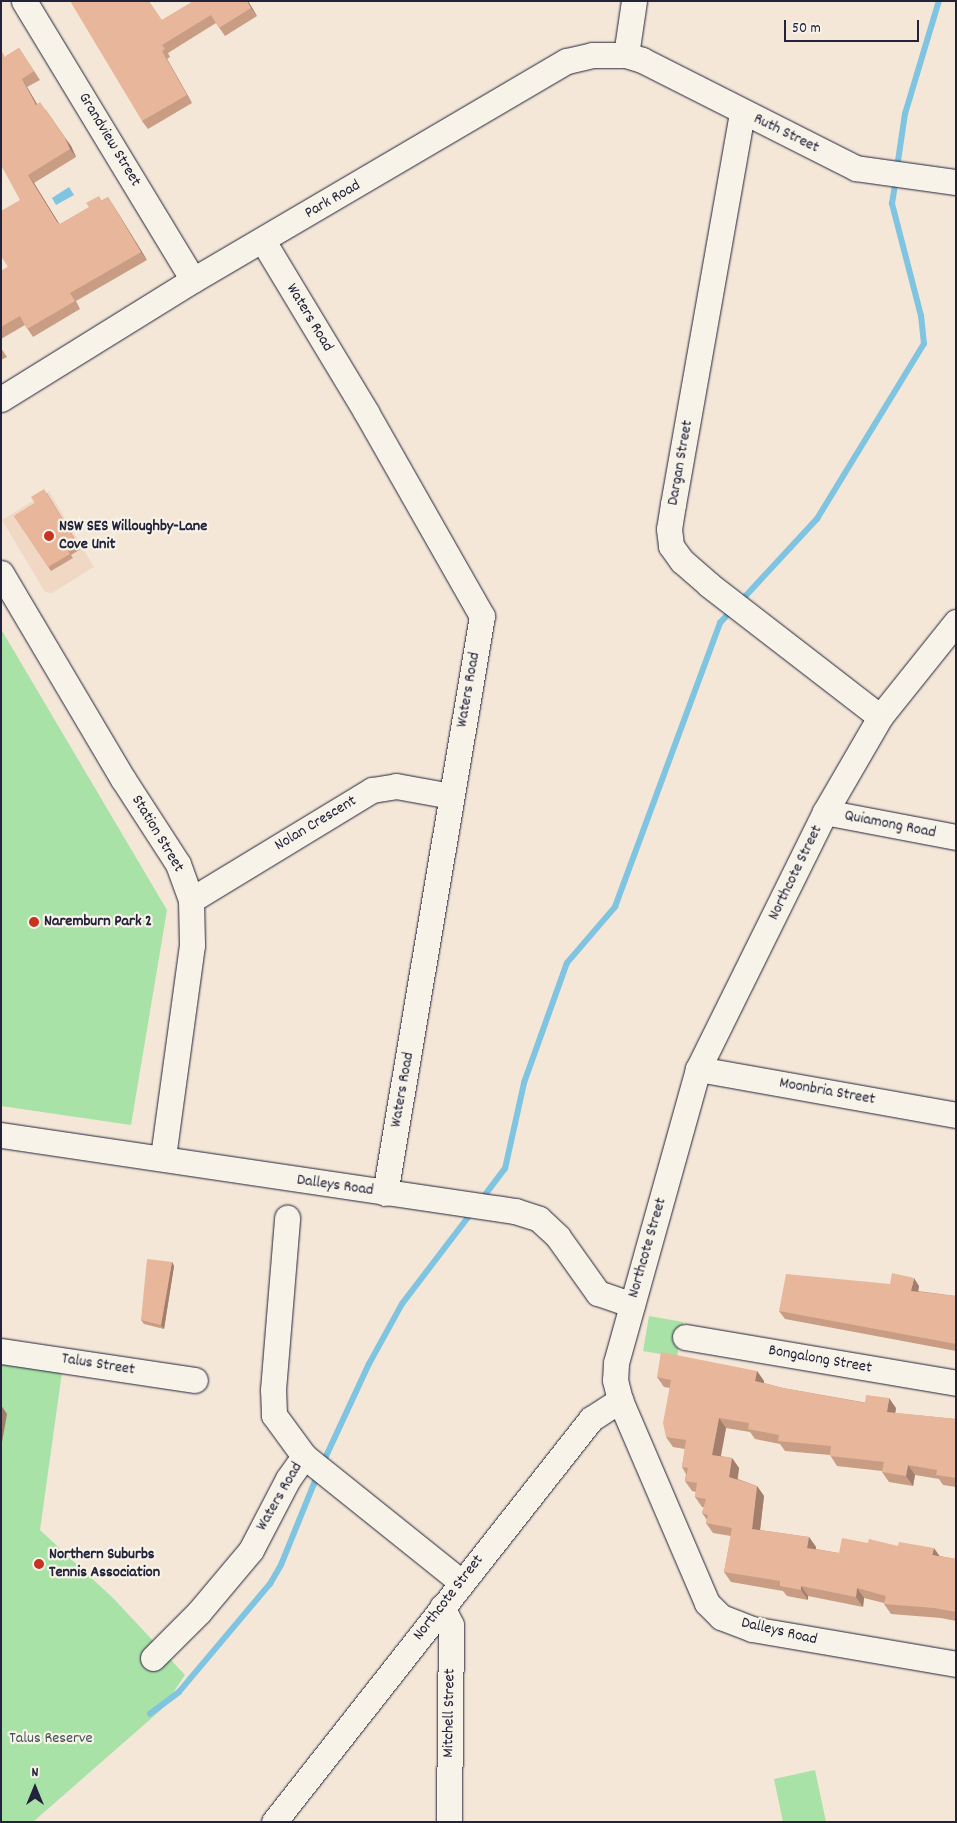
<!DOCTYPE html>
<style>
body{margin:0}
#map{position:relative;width:957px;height:1823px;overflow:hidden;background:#f4e7d8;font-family:Dekko,sans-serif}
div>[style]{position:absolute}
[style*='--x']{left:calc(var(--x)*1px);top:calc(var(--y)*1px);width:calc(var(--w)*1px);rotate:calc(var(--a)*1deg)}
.built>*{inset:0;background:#f0d8c5}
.green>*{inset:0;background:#a8e2a7}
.water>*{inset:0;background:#7fc4e0}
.stream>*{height:5.5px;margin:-2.75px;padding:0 2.75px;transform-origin:2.75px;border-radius:2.75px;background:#7fc4e0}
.roads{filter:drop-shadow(0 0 1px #22223b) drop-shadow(0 0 1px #22223b)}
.minor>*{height:25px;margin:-12.5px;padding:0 12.5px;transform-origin:12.5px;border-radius:12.5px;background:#f7f3e8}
.wall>*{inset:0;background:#c89d84}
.shaded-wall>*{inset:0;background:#a27f6c}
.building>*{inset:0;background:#e8b69a}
.dots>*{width:14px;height:14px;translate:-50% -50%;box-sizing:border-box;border:2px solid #f7f3e8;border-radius:50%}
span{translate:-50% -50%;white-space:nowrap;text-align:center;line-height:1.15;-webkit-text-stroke:4.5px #f7f3e8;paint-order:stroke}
.street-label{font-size:16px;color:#22223b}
.poi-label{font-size:16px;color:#22223b;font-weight:700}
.left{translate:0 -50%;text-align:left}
.park-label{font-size:16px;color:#445256}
.frame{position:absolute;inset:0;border:2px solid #22223b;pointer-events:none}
.north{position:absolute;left:10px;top:1763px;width:50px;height:50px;-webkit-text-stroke:4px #f7f3e8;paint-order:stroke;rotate:0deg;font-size:14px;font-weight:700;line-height:20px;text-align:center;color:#22223b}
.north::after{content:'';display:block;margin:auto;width:18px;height:22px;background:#22223b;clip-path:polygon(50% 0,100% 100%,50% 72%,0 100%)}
.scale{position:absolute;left:784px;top:20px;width:135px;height:22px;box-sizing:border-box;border:2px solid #22223b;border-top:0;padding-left:6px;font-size:15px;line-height:18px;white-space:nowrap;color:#22223b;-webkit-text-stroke:4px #f7f3e8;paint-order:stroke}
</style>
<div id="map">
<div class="built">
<div style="clip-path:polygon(49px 491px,94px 567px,52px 593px,45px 592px,2px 520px)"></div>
</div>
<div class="green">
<div style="clip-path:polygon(1px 629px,167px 910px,131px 1125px,1px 1106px)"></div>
<div style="clip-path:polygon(649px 1316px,683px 1322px,677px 1357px,643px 1351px)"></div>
<div style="clip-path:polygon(1px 1364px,62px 1372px,40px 1530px,114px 1599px,185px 1675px,162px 1709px,33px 1822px,1px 1822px)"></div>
<div style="clip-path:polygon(815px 1770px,826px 1822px,783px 1822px,774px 1779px)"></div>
</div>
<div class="water">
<div style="clip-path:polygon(69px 187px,74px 195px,56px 205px,52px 198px)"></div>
</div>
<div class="stream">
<div style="--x:897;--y:168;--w:55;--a:-81.6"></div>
<div style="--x:905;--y:114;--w:118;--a:-73.3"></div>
<div style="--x:741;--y:601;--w:112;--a:-47.2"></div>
<div style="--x:817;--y:519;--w:205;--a:-58.6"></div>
<div style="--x:924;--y:344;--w:28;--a:-96"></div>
<div style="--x:921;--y:316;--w:116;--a:-104.5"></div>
<div style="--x:892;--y:204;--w:25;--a:-81"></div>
<div style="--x:482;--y:1199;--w:38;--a:-53"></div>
<div style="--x:505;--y:1169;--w:88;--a:-77.5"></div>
<div style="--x:524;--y:1083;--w:127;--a:-70.3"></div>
<div style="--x:567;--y:963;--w:74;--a:-49.4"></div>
<div style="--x:615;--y:907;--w:303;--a:-69.7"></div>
<div style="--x:720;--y:623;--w:19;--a:-47"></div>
<div style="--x:323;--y:1463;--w:109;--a:-65.1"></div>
<div style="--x:369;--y:1364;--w:68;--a:-61.2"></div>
<div style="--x:402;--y:1304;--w:116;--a:-52.7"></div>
<div style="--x:150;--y:1714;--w:36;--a:-37"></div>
<div style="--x:179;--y:1692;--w:141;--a:-49.9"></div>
<div style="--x:270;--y:1584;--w:22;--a:-60"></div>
<div style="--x:281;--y:1565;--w:98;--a:-67.9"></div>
</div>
<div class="roads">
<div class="minor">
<div style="--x:24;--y:1;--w:326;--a:58.8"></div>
<div style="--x:626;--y:55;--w:55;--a:-81.6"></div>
<div style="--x:742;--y:113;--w:397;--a:100"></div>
<div style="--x:673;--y:504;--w:25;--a:99"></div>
<div style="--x:669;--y:529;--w:17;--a:83"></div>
<div style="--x:671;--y:546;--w:19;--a:54"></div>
<div style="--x:682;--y:561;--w:35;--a:41"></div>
<div style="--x:708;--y:584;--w:217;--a:37.7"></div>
<div style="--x:263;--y:241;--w:200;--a:58.9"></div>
<div style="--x:366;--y:412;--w:235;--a:60.4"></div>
<div style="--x:482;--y:616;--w:585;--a:99.54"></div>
<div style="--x:1;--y:399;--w:226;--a:-31.8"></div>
<div style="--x:193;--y:280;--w:433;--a:-30.4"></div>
<div style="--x:567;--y:61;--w:26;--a:-13"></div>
<div style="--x:592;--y:55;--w:34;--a:0"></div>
<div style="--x:626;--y:55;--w:17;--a:17"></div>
<div style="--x:642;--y:60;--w:240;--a:26.8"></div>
<div style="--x:856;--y:168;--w:101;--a:8"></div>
<div style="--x:1;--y:573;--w:239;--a:59.4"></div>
<div style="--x:123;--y:779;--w:101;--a:57.1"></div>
<div style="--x:178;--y:864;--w:38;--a:70"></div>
<div style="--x:191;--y:900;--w:45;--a:88.7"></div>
<div style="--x:192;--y:945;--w:214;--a:97.8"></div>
<div style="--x:956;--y:622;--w:122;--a:128.7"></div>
<div style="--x:880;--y:717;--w:110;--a:120.1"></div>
<div style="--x:825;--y:812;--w:287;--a:116.3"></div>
<div style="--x:698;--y:1069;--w:305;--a:105.6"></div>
<div style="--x:616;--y:1363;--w:17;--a:93"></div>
<div style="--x:615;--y:1380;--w:21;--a:76"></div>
<div style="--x:620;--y:1400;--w:221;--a:66.8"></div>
<div style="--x:707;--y:1603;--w:20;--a:45"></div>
<div style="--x:721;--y:1617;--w:33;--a:21"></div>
<div style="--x:752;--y:1629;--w:207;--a:9.7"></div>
<div style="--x:825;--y:812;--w:133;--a:10.8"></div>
<div style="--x:191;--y:900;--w:212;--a:-31.3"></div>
<div style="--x:372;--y:790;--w:24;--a:-9"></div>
<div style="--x:396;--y:786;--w:56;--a:10.3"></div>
<div style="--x:698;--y:1069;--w:262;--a:10.1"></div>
<div style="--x:1;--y:1135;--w:520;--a:8.41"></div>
<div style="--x:515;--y:1211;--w:25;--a:18"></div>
<div style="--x:539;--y:1219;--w:26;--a:43"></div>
<div style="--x:558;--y:1237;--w:69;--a:54.5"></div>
<div style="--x:598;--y:1293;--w:36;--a:19"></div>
<div style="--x:685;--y:1337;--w:275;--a:9.6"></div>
<div style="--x:1;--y:1351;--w:196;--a:8.5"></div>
<div style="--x:304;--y:1456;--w:201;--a:38.7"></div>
<div style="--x:442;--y:1607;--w:20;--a:63"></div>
<div style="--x:451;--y:1625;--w:197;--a:90.6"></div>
<div style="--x:153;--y:1658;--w:65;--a:-45"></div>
<div style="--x:199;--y:1612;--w:81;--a:-50"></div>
<div style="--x:251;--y:1550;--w:80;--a:-62.5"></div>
<div style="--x:288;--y:1479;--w:28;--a:-55"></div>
<div style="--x:304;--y:1456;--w:51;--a:-126.2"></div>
<div style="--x:274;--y:1415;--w:25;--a:-92"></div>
<div style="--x:273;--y:1390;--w:173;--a:-85.3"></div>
<div style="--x:274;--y:1822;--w:513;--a:-51.81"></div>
<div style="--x:591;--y:1419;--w:35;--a:-33"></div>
</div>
</div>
<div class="wall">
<div style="clip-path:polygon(194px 1px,248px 1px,257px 16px,225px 36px,216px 23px,168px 53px,170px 57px,167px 59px,192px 103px,148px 129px,142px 121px,162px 20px)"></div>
<div style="clip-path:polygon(19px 48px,40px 80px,27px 87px,37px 104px,46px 110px,71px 146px,76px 157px,34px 183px,58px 222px,60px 224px,108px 197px,147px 260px,76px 301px,80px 309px,33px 337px,25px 325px,1px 339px,1px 271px,8px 267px,20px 200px,6px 56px)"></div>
<div style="clip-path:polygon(1px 348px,7px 357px,1px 360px)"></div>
<div style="clip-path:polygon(47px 493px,81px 549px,71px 555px,73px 558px,51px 571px,14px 516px,35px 503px)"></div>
<div style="clip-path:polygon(172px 1262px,174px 1266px,164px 1329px,144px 1324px,141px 1320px)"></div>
<div style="clip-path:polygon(890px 1284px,919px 1286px,918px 1291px,956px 1296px,956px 1351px,785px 1319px,779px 1311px)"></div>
<div style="clip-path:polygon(757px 1371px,764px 1381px,764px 1383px,783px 1388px,896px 1408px,895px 1413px,956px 1419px,956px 1487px,943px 1485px,939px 1479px,915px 1475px,913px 1486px,889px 1482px,882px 1472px,882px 1471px,837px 1466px,830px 1455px,785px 1451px,780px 1444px,755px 1439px,750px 1432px,726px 1428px,721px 1456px,732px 1458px,739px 1468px,738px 1479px,757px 1486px,764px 1496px,760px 1530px,809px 1537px,816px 1547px,816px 1549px,839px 1553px,940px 1556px,956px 1559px,956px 1621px,941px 1618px,891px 1614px,884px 1604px,884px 1603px,864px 1598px,863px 1607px,808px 1596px,808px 1600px,787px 1596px,783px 1591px,731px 1582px,724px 1572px,731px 1536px,713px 1533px,706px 1523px,707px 1520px,702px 1513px,704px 1507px,702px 1507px,695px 1497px,696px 1492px,692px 1491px,685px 1481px,686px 1474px,682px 1467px,685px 1449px,673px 1447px,666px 1437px,670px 1388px,664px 1387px,657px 1377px)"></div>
</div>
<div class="shaded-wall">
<div style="clip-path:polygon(247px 1px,248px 1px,257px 16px,251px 8px)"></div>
<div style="clip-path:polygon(162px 51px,167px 59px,192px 103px,187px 95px)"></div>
<div style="clip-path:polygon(22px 79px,27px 87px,42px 113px,36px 105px)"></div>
<div style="clip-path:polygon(65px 138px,71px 146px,76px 157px,70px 149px)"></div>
<div style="clip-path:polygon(28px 175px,34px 183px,63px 230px,57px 222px)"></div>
<div style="clip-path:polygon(108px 197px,113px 205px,147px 260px,141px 252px)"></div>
<div style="clip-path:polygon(172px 1262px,174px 1266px,164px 1329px,161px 1325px)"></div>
<div style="clip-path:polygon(914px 1278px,919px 1286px,917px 1299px,911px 1291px)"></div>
<div style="clip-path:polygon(757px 1371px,764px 1381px,762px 1391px,755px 1381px)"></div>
<div style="clip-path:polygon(889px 1398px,896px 1408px,894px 1422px,887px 1412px)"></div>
<div style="clip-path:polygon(1px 1405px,7px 1414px,1px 1448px)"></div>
<div style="clip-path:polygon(719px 1418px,726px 1428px,719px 1465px,712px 1455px)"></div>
<div style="clip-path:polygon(732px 1458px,739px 1468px,736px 1487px,729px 1477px)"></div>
<div style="clip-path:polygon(908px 1465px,915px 1475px,913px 1486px,906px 1476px)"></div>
<div style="clip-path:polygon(757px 1486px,764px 1496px,759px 1539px,752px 1529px)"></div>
<div style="clip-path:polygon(809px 1537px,816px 1547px,814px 1558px,807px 1548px)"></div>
<div style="clip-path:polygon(934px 1548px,941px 1558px,932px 1555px)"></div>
<div style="clip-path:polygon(801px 1586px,808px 1596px,808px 1600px,801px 1590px)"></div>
<div style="clip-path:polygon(857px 1588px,864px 1598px,863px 1607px,856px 1597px)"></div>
</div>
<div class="building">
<div style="clip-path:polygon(70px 1px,149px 1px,162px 20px,194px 1px,247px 1px,251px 8px,219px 28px,211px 15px,162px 45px,165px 49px,162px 51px,187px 95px,142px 121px)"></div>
<div style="clip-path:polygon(19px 48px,34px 71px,22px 79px,36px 105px,40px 102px,65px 138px,70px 149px,28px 175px,57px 222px,60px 224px,89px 207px,86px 203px,99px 196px,102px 201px,108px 197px,141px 252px,70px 293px,75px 301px,27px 329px,20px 316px,1px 327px,1px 271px,8px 267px,1px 256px,1px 211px,20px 200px,1px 165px,1px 50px,5px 57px)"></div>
<div style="clip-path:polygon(44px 489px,78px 545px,68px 551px,70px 554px,48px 567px,14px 516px,35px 503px,31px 497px)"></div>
<div style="clip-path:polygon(147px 1259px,172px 1262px,161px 1325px,141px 1320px)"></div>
<div style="clip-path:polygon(892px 1273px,914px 1278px,911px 1291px,956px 1296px,956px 1344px,779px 1311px,786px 1274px,890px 1284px)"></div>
<div style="clip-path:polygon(661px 1352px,757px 1371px,755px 1381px,783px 1388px,865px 1403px,866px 1395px,889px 1398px,887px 1412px,956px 1419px,956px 1478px,936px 1475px,937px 1470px,908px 1465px,906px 1476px,882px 1472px,884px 1462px,830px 1456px,831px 1446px,778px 1441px,779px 1435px,748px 1429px,749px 1423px,719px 1418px,712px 1455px,732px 1458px,729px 1477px,757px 1486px,752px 1529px,809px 1537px,807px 1548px,839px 1553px,842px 1538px,868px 1543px,869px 1539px,898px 1546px,899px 1542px,934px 1548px,932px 1555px,956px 1559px,956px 1612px,934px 1608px,884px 1604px,886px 1596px,857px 1588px,856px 1597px,801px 1586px,801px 1590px,780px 1586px,780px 1581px,724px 1572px,732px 1528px,706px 1523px,708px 1515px,702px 1513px,706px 1499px,695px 1497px,697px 1483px,685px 1481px,688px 1468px,682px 1467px,686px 1440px,666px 1437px,663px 1423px,671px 1380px,657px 1377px)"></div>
</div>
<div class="dots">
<div style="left:49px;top:536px;background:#c8321e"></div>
<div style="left:34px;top:922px;background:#c8321e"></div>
<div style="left:39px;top:1564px;background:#c8321e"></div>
</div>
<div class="street-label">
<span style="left:786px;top:134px;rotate:26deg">Ruth Street</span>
<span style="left:109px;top:140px;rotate:59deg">Grandview Street</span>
<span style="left:333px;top:200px;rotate:-30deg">Park Road</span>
<span style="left:309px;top:318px;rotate:59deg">Waters Road</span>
<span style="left:681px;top:463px;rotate:-80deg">Dargan Street</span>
<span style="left:469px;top:690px;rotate:-80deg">Waters Road</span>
<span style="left:316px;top:824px;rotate:-31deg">Nolan Crescent</span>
<span style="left:890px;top:825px;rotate:11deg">Quiamong Road</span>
<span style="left:157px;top:834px;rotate:59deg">Station Street</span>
<span style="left:796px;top:873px;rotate:-64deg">Northcote Street</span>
<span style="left:403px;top:1090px;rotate:-80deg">Waters Road</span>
<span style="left:827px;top:1092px;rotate:10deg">Moonbria Street</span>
<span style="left:335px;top:1186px;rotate:8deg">Dalleys Road</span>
<span style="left:648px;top:1248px;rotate:-74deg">Northcote Street</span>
<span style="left:820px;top:1360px;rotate:10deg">Bongalong Street</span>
<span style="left:98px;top:1365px;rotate:9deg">Talus Street</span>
<span style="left:280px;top:1497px;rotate:-60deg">Waters Road</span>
<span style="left:449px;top:1598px;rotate:-52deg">Northcote Street</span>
<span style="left:779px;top:1632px;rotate:13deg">Dalleys Road</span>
<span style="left:450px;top:1713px;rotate:-89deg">Mitchell Street</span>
</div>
<div class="poi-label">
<span class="left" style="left:59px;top:536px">NSW SES Willoughby-Lane<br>Cove Unit</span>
<span class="left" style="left:44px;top:922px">Naremburn Park 2</span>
<span class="left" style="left:49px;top:1564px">Northern Suburbs<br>Tennis Association</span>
</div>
<div class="park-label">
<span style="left:51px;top:1739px">Talus Reserve</span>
</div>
<div class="frame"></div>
<div class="north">N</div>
<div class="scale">50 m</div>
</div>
